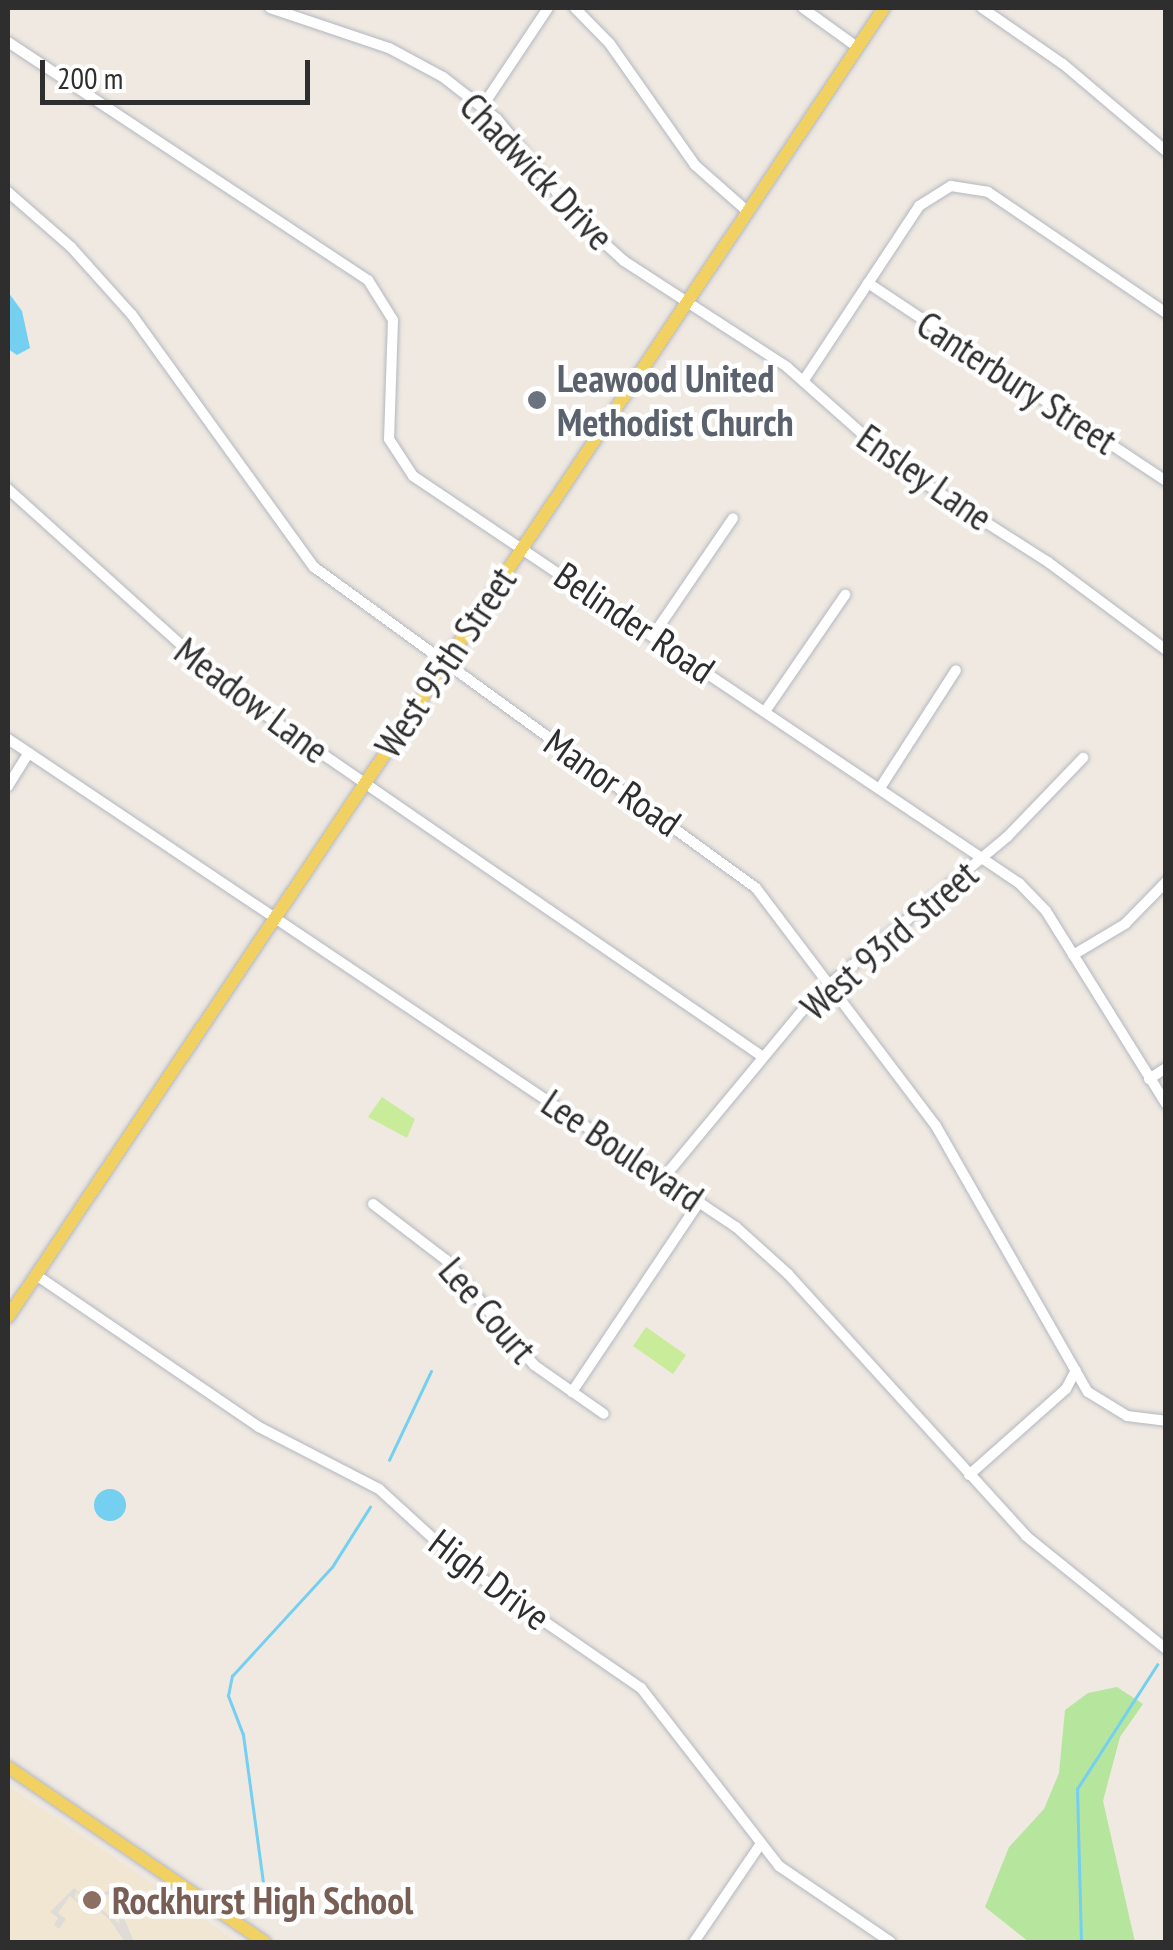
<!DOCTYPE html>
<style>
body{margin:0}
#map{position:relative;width:1173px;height:1950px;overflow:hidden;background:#efe9e1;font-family:"PT Sans Narrow",sans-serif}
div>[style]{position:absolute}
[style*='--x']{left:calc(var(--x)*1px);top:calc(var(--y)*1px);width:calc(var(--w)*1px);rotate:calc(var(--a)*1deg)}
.education>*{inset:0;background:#f0e6d1}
.green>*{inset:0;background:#b6e59e}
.pitch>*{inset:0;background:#c9ec9a}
.plaza>*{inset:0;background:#dfdcd8}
.water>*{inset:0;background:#75cff0}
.round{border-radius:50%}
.stream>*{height:2.5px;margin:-1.25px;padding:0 1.25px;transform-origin:1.25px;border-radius:1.25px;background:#75cff0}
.roads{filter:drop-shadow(0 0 2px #b4b7c1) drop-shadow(0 0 2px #b4b7c1)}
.minor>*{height:10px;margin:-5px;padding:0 5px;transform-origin:5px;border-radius:5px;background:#fff}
.major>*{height:12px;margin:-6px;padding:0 6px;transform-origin:6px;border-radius:6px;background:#f2d163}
.dots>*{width:28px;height:28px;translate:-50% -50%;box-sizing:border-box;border:5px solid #fff;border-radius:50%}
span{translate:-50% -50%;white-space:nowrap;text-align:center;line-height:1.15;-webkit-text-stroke:9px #fff;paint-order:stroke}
.street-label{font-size:38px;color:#2e2e2e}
.worship-label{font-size:38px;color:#5b616d;font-weight:700}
.left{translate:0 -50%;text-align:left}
.education-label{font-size:38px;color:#785e54;font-weight:700}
.frame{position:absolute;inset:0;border:10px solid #2e2e2e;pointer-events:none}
.scale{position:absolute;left:40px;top:60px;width:270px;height:45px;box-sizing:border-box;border:5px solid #2e2e2e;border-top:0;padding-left:12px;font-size:30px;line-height:35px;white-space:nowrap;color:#2e2e2e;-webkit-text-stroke:8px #fff;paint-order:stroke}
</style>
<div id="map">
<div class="education">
<div style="clip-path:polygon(8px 1786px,115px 1858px,237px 1942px,8px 1942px)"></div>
</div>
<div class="green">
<div style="clip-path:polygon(1117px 1687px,1143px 1704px,1120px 1737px,1103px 1801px,1135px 1942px,1029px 1942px,985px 1907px,1009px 1847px,1044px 1809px,1059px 1773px,1065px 1710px,1088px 1693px)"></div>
</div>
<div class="pitch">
<div style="clip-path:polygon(382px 1097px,415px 1119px,407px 1138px,368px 1117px)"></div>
<div style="clip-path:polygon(646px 1327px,686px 1355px,673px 1374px,633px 1346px)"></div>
</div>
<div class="plaza">
<div style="clip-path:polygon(110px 1884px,134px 1942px,125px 1942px,109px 1919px,76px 1892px,75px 1898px,86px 1902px,84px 1908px,70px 1896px,58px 1913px,66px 1919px,59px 1929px,54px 1925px,58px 1918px,50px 1912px,74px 1888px,120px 1924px,113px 1895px,90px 1895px,108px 1891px)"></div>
</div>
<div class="water">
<div style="clip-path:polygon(8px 292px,22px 311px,30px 348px,17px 355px,8px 349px)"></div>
<div class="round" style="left:94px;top:1489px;width:32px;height:32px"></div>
</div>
<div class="stream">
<div style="--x:389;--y:1460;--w:98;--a:-64.7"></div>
<div style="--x:266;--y:1905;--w:172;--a:-97.7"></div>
<div style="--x:243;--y:1735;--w:42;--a:-111"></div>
<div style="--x:228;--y:1696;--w:20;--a:-79"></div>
<div style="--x:232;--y:1676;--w:148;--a:-47.5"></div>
<div style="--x:332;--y:1567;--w:71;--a:-57.7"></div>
<div style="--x:1081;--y:1942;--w:153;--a:-91.5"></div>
<div style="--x:1077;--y:1789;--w:148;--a:-57.2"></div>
</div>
<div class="roads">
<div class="minor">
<div style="--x:270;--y:8;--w:126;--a:18.6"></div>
<div style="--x:389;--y:48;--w:61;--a:28.2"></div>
<div style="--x:443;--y:77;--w:68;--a:37.9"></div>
<div style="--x:497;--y:119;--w:132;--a:50.9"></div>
<div style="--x:580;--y:221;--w:59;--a:42.3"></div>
<div style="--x:624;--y:261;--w:194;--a:33"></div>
<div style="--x:787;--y:367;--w:154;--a:41.6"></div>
<div style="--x:902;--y:469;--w:173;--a:32.5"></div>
<div style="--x:1048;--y:562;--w:147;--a:36.7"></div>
<div style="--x:575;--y:8;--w:50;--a:45.8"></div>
<div style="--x:610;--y:44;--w:148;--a:54.9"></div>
<div style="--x:695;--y:165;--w:69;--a:41.5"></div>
<div style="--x:803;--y:8;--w:67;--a:35.8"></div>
<div style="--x:982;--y:8;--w:98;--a:34.7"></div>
<div style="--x:1063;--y:64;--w:135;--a:40.2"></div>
<div style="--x:8;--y:42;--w:432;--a:33.5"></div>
<div style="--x:368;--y:280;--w:47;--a:58"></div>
<div style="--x:393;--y:320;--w:119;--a:91.9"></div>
<div style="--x:389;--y:439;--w:44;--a:57"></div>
<div style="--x:413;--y:476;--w:730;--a:33.89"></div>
<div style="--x:1019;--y:883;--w:39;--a:46"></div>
<div style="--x:1046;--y:911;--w:227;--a:58.1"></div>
<div style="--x:482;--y:107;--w:119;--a:-56.3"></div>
<div style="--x:8;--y:192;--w:84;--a:41.1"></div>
<div style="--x:71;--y:247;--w:91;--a:48.1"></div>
<div style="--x:132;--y:315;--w:311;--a:54.2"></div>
<div style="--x:314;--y:567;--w:546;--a:35.99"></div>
<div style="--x:756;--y:888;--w:298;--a:52.9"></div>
<div style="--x:936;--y:1126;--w:306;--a:60.3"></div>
<div style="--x:1088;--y:1392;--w:46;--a:31.6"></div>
<div style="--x:1127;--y:1416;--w:39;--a:7"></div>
<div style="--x:868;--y:283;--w:358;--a:33.6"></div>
<div style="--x:804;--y:380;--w:209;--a:-56.5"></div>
<div style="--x:919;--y:206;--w:38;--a:-32"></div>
<div style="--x:951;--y:186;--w:37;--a:9"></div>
<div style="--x:988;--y:192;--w:215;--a:34.2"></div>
<div style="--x:8;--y:489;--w:309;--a:42"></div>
<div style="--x:238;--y:696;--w:637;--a:34.51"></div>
<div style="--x:654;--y:634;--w:140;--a:-55.7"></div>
<div style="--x:766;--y:710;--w:140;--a:-55.5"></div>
<div style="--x:8;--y:739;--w:876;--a:33.84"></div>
<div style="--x:736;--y:1227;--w:70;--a:42.1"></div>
<div style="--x:788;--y:1274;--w:354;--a:47.7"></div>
<div style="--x:1026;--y:1536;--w:180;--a:38.9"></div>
<div style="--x:8;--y:786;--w:39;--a:-58"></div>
<div style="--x:880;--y:788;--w:140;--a:-57.2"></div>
<div style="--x:1073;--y:955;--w:61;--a:-30.8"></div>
<div style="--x:1125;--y:924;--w:59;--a:-45.7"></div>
<div style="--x:1149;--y:1079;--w:20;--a:-33"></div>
<div style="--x:665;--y:1176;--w:231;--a:-50.3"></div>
<div style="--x:813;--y:998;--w:252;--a:-39.7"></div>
<div style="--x:1007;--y:837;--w:110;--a:-46.1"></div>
<div style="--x:373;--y:1204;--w:92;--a:37.5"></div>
<div style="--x:446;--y:1260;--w:137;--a:50"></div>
<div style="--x:534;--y:1365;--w:85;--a:35"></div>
<div style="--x:36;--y:1275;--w:270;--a:34.3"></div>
<div style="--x:259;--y:1427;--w:135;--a:27.3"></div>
<div style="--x:379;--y:1489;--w:111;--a:42.4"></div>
<div style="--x:461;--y:1564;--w:219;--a:34.6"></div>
<div style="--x:641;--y:1688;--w:225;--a:52.2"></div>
<div style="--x:779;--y:1866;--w:135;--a:34.2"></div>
<div style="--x:572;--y:1392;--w:230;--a:-56.2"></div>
<div style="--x:969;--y:1475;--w:130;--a:-41.6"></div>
<div style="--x:1066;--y:1389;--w:21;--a:-62"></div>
<div style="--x:694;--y:1942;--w:117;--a:-55.8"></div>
</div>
<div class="major">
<div style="--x:8;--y:1317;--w:1575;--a:-56.21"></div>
<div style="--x:8;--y:1767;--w:311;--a:34.3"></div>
</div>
</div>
<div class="dots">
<div style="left:537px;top:400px;background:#6b7280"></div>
<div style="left:92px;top:1900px;background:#8d6e63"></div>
</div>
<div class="street-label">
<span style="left:537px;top:171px;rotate:46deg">Chadwick Drive</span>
<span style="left:1017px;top:382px;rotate:33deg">Canterbury Street</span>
<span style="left:925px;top:477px;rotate:35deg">Ensley Lane</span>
<span style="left:635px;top:622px;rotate:34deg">Belinder Road</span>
<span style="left:445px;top:662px;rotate:-56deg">West 95th Street</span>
<span style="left:252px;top:700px;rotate:37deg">Meadow Lane</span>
<span style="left:613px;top:782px;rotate:35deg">Manor Road</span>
<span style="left:889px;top:940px;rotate:-41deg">West 93rd Street</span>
<span style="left:623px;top:1150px;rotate:34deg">Lee Boulevard</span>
<span style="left:488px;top:1310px;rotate:49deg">Lee Court</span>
<span style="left:490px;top:1579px;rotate:37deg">High Drive</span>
</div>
<div class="worship-label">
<span class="left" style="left:557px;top:400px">Leawood United<br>Methodist Church</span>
</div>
<div class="education-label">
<span class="left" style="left:112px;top:1900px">Rockhurst High School</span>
</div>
<div class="frame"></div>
<div class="scale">200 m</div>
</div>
